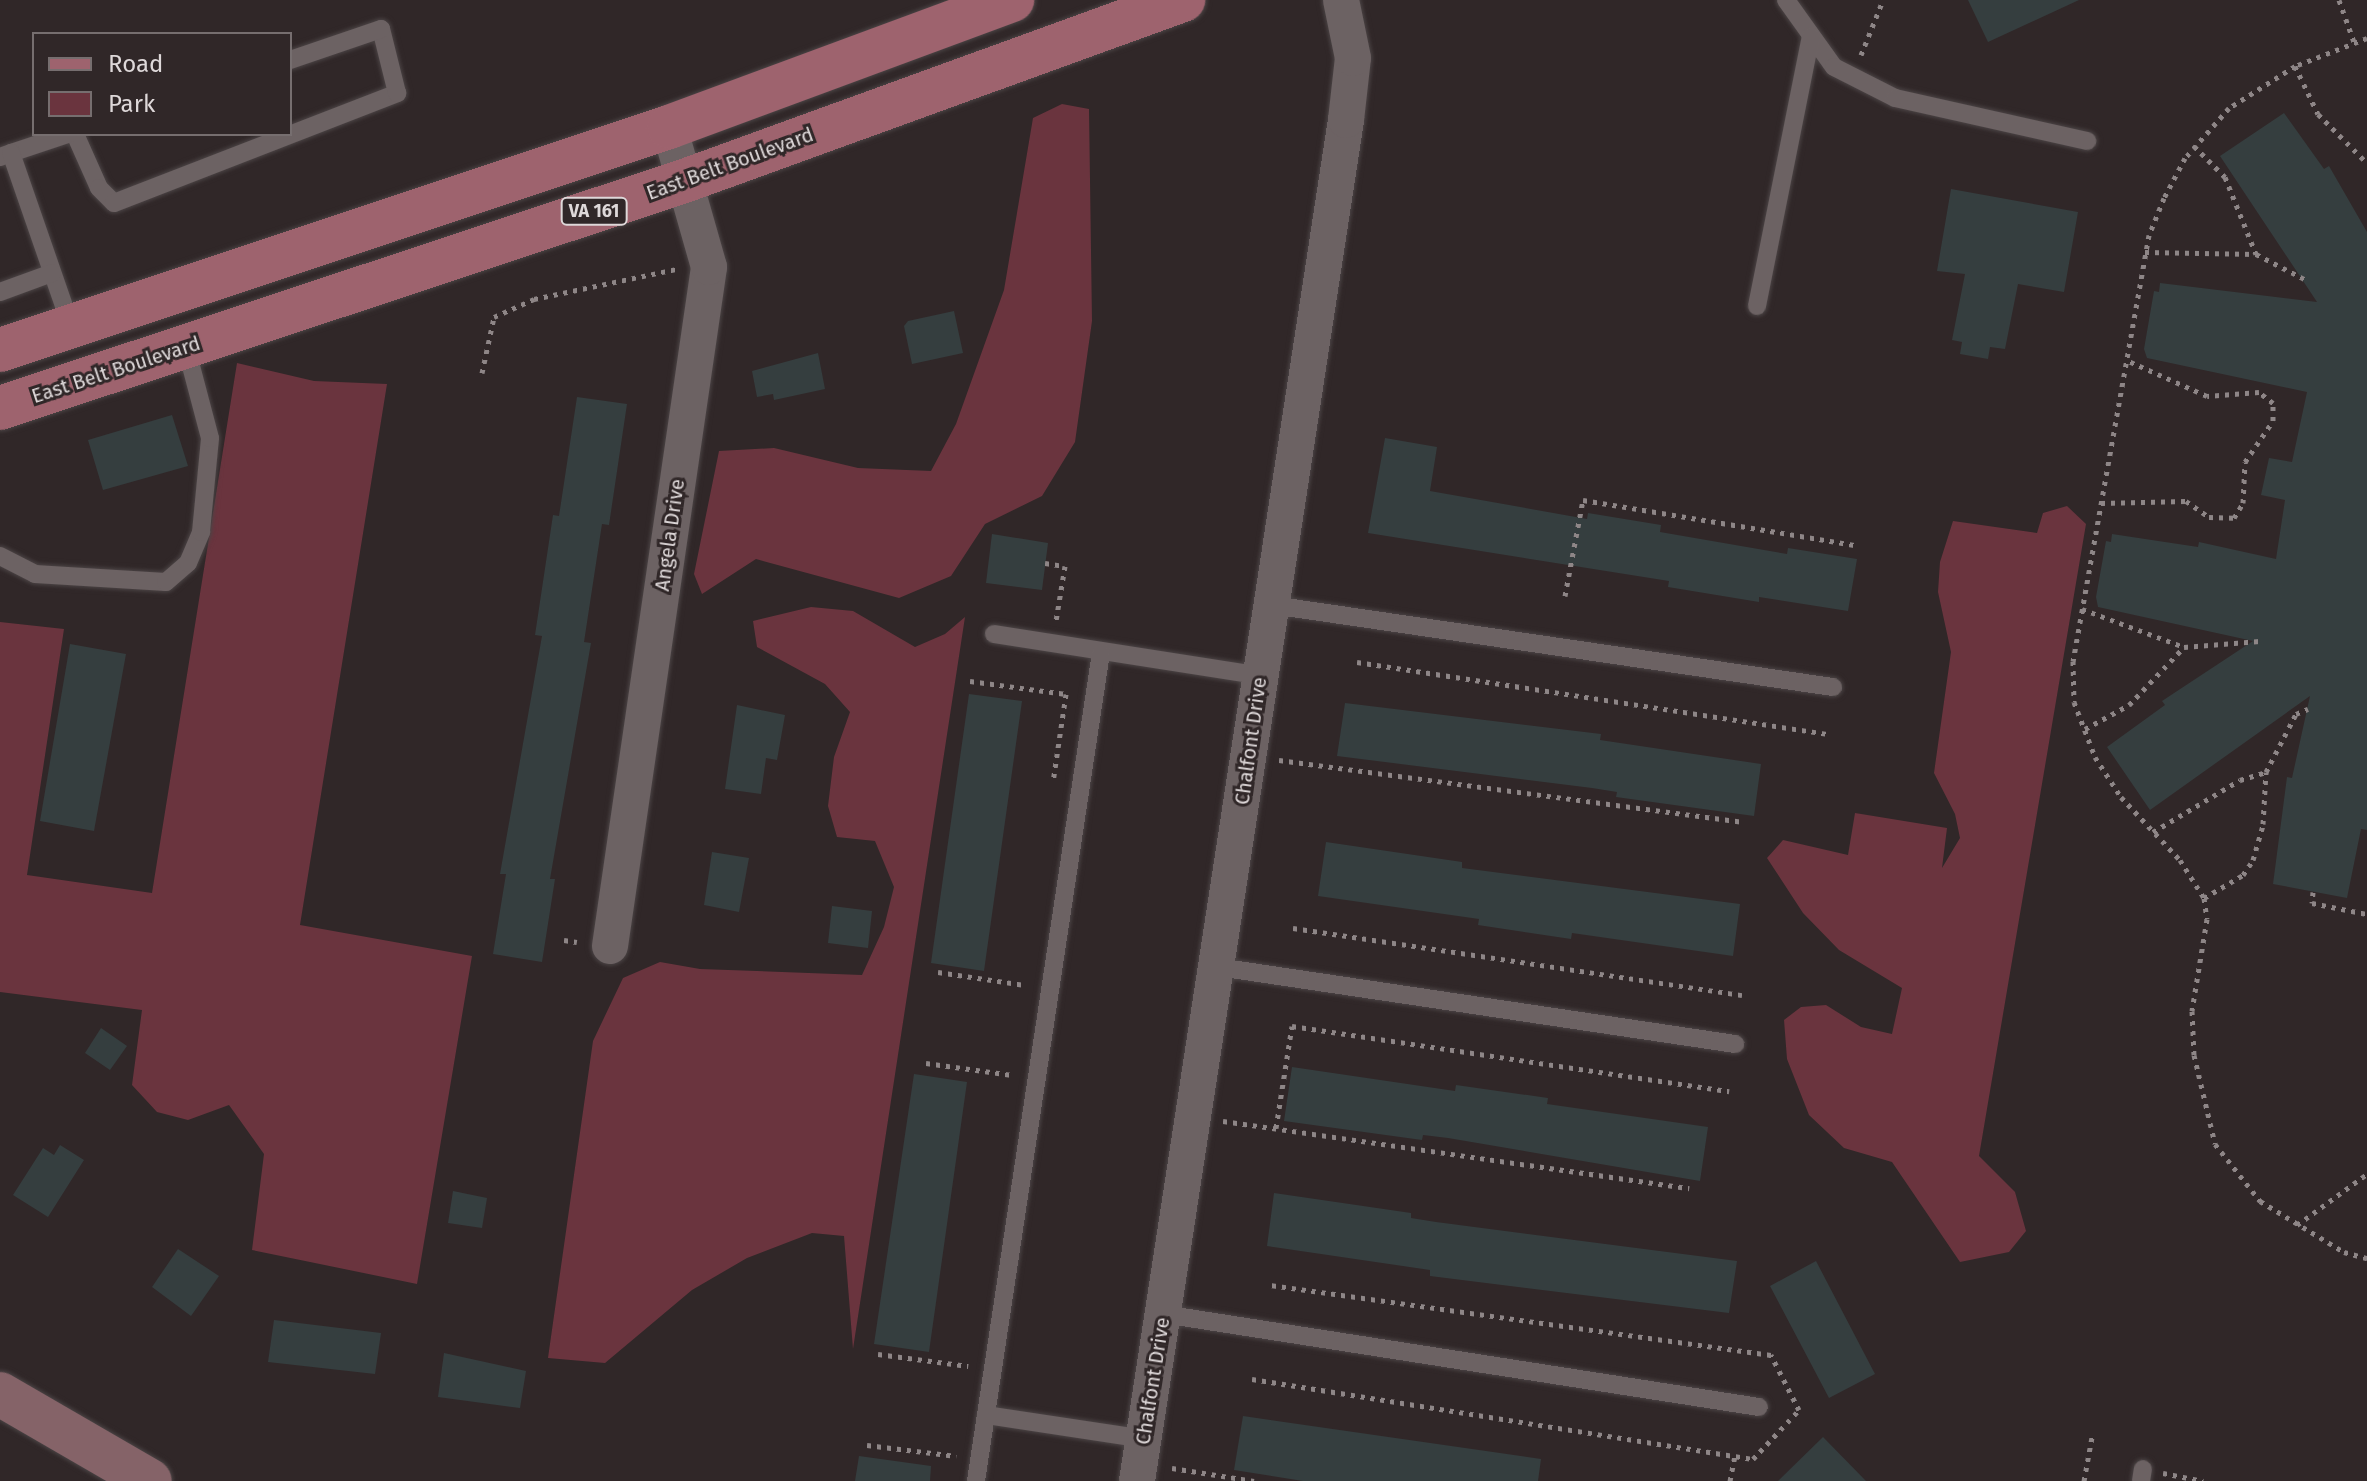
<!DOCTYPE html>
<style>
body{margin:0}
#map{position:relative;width:2367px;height:1481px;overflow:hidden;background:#302728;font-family:"Fira Sans",sans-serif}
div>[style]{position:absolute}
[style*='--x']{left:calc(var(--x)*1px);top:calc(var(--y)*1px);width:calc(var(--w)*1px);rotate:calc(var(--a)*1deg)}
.green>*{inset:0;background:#6a343e}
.building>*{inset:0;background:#353e3f}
.path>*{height:5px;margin-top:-2.5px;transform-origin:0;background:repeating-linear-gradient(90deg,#8e8687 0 4px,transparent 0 10px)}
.roads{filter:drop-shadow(0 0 2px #4b4445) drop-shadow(0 0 2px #4b4445)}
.service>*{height:18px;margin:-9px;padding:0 9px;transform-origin:9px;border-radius:9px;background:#6c6263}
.minor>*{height:36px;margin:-18px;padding:0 18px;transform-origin:18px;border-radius:18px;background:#6c6263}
.secondary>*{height:44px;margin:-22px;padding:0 22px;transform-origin:22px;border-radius:22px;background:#856368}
.primary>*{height:44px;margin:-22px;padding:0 22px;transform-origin:22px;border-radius:22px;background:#9e636e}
span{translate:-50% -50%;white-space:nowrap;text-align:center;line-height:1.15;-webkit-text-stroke:6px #302728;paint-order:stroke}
.shield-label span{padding:2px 6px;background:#302728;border:2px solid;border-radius:6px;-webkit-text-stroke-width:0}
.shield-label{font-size:18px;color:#ded8d9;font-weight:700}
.street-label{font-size:20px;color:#ded8d9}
.legend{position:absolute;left:32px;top:32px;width:260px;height:104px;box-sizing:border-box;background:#302728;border:2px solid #766e6f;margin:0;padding:10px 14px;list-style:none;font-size:24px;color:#ded8d9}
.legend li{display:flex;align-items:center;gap:16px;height:40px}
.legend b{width:40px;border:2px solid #766e6f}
</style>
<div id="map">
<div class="green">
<div style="clip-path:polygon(1062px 104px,1089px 109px,1092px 321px,1075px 442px,1042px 496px,985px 524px,951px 576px,899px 598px,756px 559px,702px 594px,694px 574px,719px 451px,774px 448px,858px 468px,931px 471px,956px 424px,1004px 290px,1033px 118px)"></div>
<div style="clip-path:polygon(237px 363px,314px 381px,387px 384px,300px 925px,472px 956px,417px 1284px,252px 1250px,264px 1154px,229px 1105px,188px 1120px,157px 1112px,132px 1085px,142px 1010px,0 992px,0 622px,64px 629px,27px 875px,152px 893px)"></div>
<div style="clip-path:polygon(2067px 506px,2086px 524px,1979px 1156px,2015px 1192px,2026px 1231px,2009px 1252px,1960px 1262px,1892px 1162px,1844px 1148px,1809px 1115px,1787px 1059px,1784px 1020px,1801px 1007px,1826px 1005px,1861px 1027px,1892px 1034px,1902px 988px,1839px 950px,1803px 913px,1767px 858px,1783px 840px,1848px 855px,1855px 813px,1947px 828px,1942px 868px,1960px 838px,1955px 814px,1934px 773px,1951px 652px,1938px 592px,1940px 562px,1953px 521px,2037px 533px,2043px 513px)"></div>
<div style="clip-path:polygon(811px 607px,853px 611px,915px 647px,945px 634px,965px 617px,853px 1349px,844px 1236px,812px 1233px,747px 1258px,692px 1290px,605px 1363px,548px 1358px,593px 1041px,623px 978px,660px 962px,700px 969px,862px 975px,884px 927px,894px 887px,875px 841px,837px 837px,828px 806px,834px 757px,850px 712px,825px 684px,757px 647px,753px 621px)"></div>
</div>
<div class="building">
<div style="clip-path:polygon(1968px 0,2079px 0,1988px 42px)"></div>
<div style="clip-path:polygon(2284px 113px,2324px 169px,2329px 166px,2367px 232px,2367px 830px,2361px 829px,2347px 898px,2273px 884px,2287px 777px,2292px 778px,2310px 696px,2150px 810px,2107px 747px,2165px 705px,2162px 701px,2253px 641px,2098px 607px,2096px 597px,2106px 541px,2111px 542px,2112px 534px,2198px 547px,2199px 542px,2276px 559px,2285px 500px,2261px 495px,2269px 458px,2292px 462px,2307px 392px,2147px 358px,2144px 349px,2154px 291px,2159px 292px,2160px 283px,2317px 302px,2220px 156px)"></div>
<div style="clip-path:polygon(1951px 189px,2078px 212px,2064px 292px,2018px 284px,2005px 349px,1990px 347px,1988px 359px,1960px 354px,1962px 342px,1952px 340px,1965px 274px,1937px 271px)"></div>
<div style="clip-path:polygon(954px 311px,963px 353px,912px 364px,904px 326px,908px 321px)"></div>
<div style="clip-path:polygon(818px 353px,825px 389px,774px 400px,773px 394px,757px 397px,752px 371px)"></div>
<div style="clip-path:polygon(577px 397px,627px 404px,609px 525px,602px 524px,584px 642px,591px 643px,550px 879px,555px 879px,542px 962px,493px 954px,506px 874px,500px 874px,542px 636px,535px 635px,553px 515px,559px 516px)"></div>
<div style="clip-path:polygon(172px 415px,188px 466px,103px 490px,88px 440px)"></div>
<div style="clip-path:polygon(1385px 438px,1437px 447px,1430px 491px,1587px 519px,1588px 513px,1661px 525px,1660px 532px,1787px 554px,1788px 548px,1857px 559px,1848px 611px,1759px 597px,1759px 602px,1668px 587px,1669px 581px,1368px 533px)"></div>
<div style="clip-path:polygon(992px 534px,1048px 543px,1042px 590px,986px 583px)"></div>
<div style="clip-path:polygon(70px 644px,126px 654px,94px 831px,40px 821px)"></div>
<div style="clip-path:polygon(969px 694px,1022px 701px,984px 971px,931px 963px)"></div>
<div style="clip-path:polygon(1345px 703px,1601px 734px,1600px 740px,1761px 764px,1754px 816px,1616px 797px,1617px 792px,1592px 788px,1337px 756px)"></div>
<div style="clip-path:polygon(737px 705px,785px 715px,777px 760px,766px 758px,761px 794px,725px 789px)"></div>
<div style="clip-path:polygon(1326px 842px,1462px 862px,1462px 868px,1740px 904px,1733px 956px,1572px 933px,1571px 939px,1478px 925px,1479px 919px,1318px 896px)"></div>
<div style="clip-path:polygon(712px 852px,749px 858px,739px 912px,704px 905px)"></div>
<div style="clip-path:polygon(832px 906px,872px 911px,868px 948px,828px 943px)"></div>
<div style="clip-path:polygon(101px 1028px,127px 1046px,110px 1070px,85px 1053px)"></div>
<div style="clip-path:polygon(1292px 1067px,1455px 1091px,1456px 1085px,1548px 1098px,1547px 1104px,1708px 1127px,1700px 1181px,1448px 1138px,1423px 1135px,1422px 1140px,1284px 1121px)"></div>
<div style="clip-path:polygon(914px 1074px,967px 1082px,929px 1352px,874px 1344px)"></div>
<div style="clip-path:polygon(60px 1145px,84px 1160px,48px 1217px,13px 1195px,43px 1148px,54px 1155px)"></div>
<div style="clip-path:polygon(453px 1191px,487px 1198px,482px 1228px,448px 1223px)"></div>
<div style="clip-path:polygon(1274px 1193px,1411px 1213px,1411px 1218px,1436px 1222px,1737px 1261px,1729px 1313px,1430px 1276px,1430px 1270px,1267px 1246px)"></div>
<div style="clip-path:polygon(178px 1249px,219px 1276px,191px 1316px,152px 1287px)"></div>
<div style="clip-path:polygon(1816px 1261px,1875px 1374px,1829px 1398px,1770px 1286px)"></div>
<div style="clip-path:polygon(274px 1320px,381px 1333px,375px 1374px,268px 1362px)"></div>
<div style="clip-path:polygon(444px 1353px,526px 1371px,520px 1408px,438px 1397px)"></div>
<div style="clip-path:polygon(1243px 1416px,1541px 1459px,1538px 1481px,1303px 1481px,1234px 1470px)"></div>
<div style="clip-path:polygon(1823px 1437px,1866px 1481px,1778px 1481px)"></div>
<div style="clip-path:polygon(859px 1456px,931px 1466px,930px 1481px,855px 1481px)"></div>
</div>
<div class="path">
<div style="--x:2339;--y:0;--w:45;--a:70.3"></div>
<div style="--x:2367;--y:38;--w:77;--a:158.7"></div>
<div style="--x:2295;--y:66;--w:78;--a:147.5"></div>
<div style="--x:2229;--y:108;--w:67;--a:131.3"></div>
<div style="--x:2185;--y:158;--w:45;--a:117.7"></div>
<div style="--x:2164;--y:198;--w:40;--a:112"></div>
<div style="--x:2149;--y:235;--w:433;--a:100.1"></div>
<div style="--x:2073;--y:661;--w:41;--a:88.6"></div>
<div style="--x:2074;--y:702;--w:59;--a:69.1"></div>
<div style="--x:2095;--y:757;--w:48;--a:57"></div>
<div style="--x:2121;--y:797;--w:86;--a:46.9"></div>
<div style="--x:2180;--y:860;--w:45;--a:57.7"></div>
<div style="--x:2204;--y:898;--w:21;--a:82"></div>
<div style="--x:2207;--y:919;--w:93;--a:99.3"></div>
<div style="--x:2192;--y:1011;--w:44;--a:87.4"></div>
<div style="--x:2194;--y:1055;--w:91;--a:76.7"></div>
<div style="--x:2215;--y:1144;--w:73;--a:51.7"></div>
<div style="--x:2260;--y:1201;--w:98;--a:31.3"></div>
<div style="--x:2344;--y:1252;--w:24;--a:15"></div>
<div style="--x:1861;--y:55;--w:59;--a:-68.2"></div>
<div style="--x:2295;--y:66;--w:53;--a:64.4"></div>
<div style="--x:2318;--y:114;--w:69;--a:45"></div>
<div style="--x:2194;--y:146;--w:44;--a:45"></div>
<div style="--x:2225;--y:177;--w:83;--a:68.1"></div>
<div style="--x:2145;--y:252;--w:111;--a:1"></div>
<div style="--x:2256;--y:254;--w:59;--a:27.4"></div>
<div style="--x:482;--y:373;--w:57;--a:-77.9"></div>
<div style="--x:494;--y:317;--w:44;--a:-24.2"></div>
<div style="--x:534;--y:299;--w:145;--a:-11.9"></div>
<div style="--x:2101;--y:503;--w:85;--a:-1.3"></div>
<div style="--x:2186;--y:501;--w:28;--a:35"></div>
<div style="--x:2209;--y:517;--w:25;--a:2"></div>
<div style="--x:2234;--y:518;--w:17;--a:-59"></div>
<div style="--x:2243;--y:503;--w:41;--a:-87.2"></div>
<div style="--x:2245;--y:462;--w:50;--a:-55.7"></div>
<div style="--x:2273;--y:421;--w:18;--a:-90"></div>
<div style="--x:2273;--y:403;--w:18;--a:-142"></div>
<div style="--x:2259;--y:392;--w:52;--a:175.6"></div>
<div style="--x:2207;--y:396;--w:89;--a:-156"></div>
<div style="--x:1045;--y:563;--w:20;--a:9"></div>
<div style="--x:1065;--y:566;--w:56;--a:99.3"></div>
<div style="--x:1565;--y:596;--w:98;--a:-79.4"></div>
<div style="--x:1583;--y:500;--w:275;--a:9.4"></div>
<div style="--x:2082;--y:609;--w:109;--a:20.4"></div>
<div style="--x:1357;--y:662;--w:477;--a:8.7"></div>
<div style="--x:970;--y:681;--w:97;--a:7.7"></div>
<div style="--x:1066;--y:694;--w:89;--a:98.4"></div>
<div style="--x:2085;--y:729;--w:50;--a:-28.6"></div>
<div style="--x:2129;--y:705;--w:80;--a:-46.5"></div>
<div style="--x:2184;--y:647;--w:76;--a:-4.5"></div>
<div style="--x:1279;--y:760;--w:467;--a:7.6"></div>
<div style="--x:2153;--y:832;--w:101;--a:-30.9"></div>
<div style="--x:2240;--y:780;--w:27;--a:-17"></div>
<div style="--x:2313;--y:892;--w:11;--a:95"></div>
<div style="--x:2312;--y:903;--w:56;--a:11.3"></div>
<div style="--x:2204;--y:898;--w:45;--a:-30.5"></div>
<div style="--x:2243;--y:875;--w:18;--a:-56"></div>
<div style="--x:2253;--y:860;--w:37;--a:-74"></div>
<div style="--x:2263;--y:824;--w:52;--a:-86.7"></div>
<div style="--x:2266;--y:772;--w:65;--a:-62.7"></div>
<div style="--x:2296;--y:714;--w:13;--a:-23"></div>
<div style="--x:1293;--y:928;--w:454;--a:8.5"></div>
<div style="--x:564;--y:940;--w:13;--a:9"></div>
<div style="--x:938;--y:972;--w:88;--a:8.5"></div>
<div style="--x:926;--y:1063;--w:87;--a:7.9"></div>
<div style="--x:1223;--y:1121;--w:471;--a:8.2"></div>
<div style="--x:1276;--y:1128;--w:103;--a:-81.1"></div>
<div style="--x:1292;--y:1026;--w:442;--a:8.5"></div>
<div style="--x:2297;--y:1225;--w:87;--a:-36.1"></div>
<div style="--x:878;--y:1354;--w:91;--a:7.6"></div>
<div style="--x:1252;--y:1379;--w:507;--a:9.07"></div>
<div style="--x:1753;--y:1459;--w:67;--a:-46.8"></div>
<div style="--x:1799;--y:1410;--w:62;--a:-117"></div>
<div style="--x:1771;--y:1355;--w:506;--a:-172.05"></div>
<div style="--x:867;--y:1445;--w:90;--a:7"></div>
<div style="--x:1172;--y:1468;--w:83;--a:9"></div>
<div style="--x:2163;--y:1473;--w:41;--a:11.3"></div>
<div style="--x:1730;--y:1481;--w:25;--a:-79"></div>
<div style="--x:2084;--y:1481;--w:45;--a:-79.7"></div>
</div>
<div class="roads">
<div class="service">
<div style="--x:1786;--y:0;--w:82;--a:54.4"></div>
<div style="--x:1834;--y:67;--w:68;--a:26.9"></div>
<div style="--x:1895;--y:98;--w:197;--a:12.6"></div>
<div style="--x:75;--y:134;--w:59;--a:66"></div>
<div style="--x:99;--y:188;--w:21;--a:45"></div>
<div style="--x:114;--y:203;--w:304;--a:-21.2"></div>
<div style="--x:397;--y:93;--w:66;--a:-104"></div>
<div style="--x:381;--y:29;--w:96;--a:161.2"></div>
<div style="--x:11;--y:153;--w:60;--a:-18.4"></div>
<div style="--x:0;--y:157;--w:12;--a:-20"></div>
<div style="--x:11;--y:153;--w:183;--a:70.9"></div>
<div style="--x:0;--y:292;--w:55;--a:-20.1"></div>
<div style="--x:1757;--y:306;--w:275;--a:-78.7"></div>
<div style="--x:0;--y:556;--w:39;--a:27"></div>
<div style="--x:35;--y:574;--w:131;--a:3.5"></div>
<div style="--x:166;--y:582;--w:29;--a:-41"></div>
<div style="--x:188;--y:563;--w:34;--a:-67"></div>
<div style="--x:201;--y:532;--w:94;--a:-84.5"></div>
<div style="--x:210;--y:438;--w:94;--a:-104.8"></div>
<div style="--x:1272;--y:605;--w:567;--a:8.32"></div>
<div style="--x:994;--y:634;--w:270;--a:8.9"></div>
<div style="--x:1218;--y:967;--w:523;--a:8.47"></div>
<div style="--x:1163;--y:1314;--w:603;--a:8.87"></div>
<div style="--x:986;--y:1415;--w:160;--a:8.6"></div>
<div style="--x:976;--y:1481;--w:837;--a:-81.42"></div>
<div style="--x:2141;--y:1481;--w:12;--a:-81"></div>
</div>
<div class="minor">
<div style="--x:610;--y:946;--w:686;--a:-81.7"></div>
<div style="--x:709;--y:267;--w:146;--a:-105.9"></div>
<div style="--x:1137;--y:1481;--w:1377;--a:-81.27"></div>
<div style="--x:1346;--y:120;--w:62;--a:-83.6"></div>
<div style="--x:1353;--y:58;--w:59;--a:-101.7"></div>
</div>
<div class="secondary">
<div style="--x:0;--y:1394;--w:173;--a:30.1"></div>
</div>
<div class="primary">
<div style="--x:0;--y:350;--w:705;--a:-18.43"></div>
<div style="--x:669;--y:127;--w:366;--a:-20.3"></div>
<div style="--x:0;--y:408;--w:724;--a:-18.36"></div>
<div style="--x:687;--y:180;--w:528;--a:-19.95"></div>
</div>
</div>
<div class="shield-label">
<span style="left:594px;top:211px">VA 161</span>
</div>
<div class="street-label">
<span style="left:730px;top:164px;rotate:-20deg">East Belt Boulevard</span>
<span style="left:116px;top:370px;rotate:-18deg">East Belt Boulevard</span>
<span style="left:670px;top:535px;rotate:-82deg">Angela Drive</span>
<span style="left:1251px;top:741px;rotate:-82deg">Chalfont Drive</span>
<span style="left:1153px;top:1381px;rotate:-81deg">Chalfont Drive</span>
</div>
<ul class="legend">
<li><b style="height:10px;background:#9e636e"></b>Road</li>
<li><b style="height:22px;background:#6a343e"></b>Park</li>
</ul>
</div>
